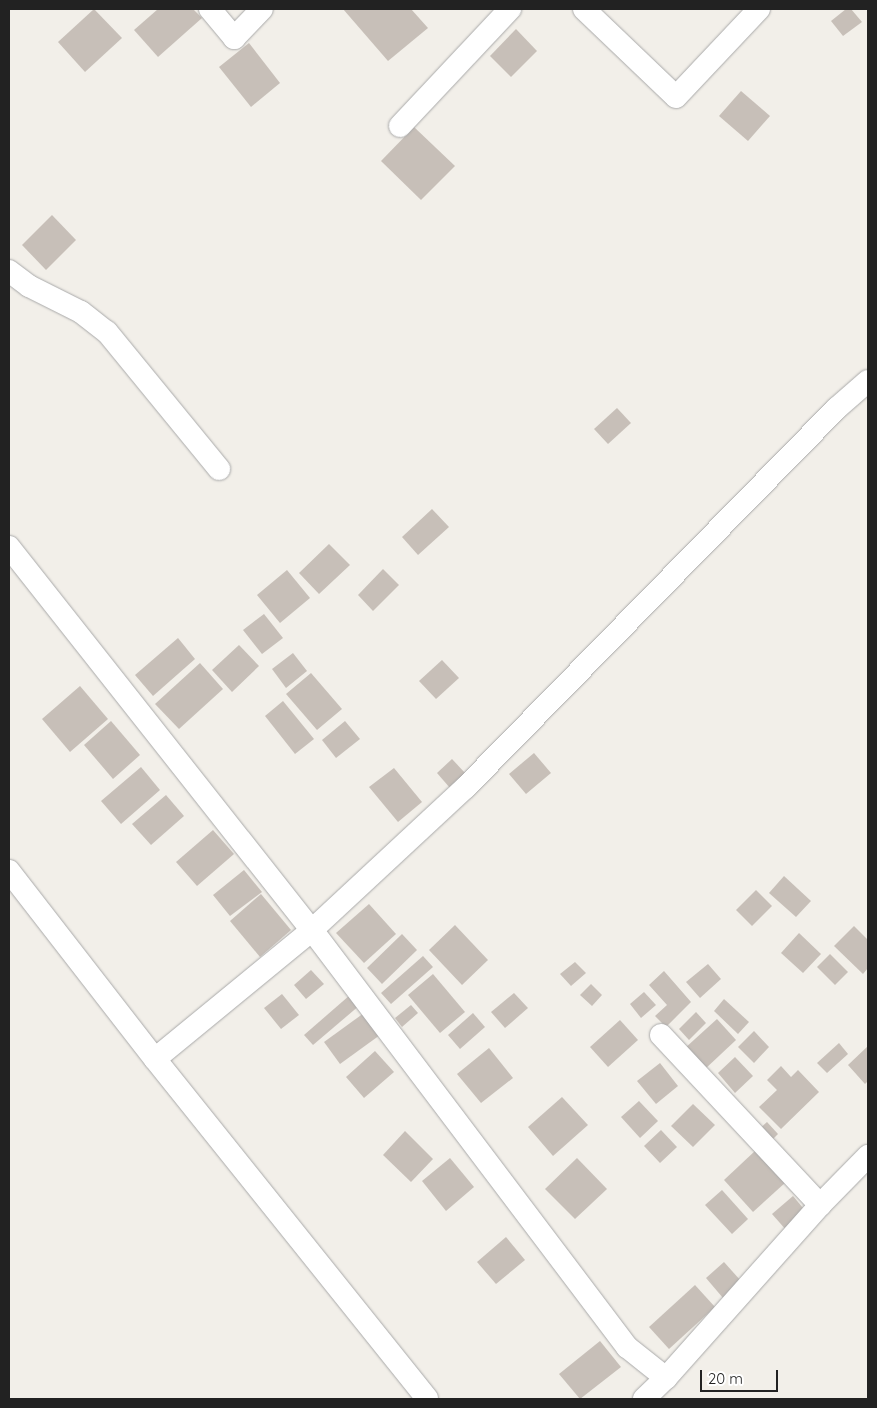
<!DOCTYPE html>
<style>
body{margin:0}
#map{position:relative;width:877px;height:1408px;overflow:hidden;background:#f2efe9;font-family:Quicksand,sans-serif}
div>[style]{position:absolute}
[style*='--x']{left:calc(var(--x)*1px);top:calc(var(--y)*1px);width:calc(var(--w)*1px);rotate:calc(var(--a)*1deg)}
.building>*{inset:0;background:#c7bfb8}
.roads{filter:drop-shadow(0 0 1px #a9a9a9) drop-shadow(0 0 1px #a9a9a9)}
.street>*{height:22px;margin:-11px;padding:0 11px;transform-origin:11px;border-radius:11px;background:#fff}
span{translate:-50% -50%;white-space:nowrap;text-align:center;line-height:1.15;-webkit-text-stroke:4px #fff;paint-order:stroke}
.frame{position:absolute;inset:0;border:10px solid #222;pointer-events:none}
.scale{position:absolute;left:700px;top:1370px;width:78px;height:22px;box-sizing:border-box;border:2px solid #222;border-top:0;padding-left:6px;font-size:15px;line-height:18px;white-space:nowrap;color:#222;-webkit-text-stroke:4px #fff;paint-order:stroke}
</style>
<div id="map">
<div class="building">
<div style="clip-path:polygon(94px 9px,122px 38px,85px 72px,58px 42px)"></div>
<div style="clip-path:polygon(158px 9px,193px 9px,202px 18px,158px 57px,134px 30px)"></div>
<div style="clip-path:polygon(343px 9px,411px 9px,428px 28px,388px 61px)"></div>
<div style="clip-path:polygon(846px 9px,851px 9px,862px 22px,843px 36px,831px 21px)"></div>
<div style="clip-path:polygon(516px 29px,537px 51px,511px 77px,490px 56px)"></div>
<div style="clip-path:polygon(249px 43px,280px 83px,251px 107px,219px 67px)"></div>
<div style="clip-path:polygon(741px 91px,770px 116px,748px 141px,719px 116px)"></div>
<div style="clip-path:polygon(414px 127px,455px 166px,421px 200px,381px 161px)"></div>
<div style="clip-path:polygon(52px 215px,76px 240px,46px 270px,22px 245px)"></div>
<div style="clip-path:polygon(617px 408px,631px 423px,608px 444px,594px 429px)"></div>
<div style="clip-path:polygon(432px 509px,449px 527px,418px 555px,402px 537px)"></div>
<div style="clip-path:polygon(329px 544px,350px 565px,319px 594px,299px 573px)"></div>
<div style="clip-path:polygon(383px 569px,399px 585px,373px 611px,358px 595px)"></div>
<div style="clip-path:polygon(287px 570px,310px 598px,280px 623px,257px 595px)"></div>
<div style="clip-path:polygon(264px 614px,283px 638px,262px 654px,243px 630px)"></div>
<div style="clip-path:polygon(178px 638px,195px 659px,153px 696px,135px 675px)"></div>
<div style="clip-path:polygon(239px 645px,259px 666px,232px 692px,212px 670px)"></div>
<div style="clip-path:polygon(293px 653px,307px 671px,286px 688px,272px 669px)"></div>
<div style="clip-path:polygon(442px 660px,459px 678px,436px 699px,419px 681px)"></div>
<div style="clip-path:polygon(200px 663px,223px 689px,179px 729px,155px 704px)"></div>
<div style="clip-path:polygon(311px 673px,342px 709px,317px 730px,286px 694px)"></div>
<div style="clip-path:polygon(80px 686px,108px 719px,70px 752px,42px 719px)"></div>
<div style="clip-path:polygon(283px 701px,314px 739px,295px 754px,265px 716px)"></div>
<div style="clip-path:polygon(111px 721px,140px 755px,113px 779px,84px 745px)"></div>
<div style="clip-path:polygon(345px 721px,360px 739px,336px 758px,322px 740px)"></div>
<div style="clip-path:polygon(534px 753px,551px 773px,526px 794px,509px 774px)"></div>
<div style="clip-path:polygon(452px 759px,466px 774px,450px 788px,437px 773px)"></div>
<div style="clip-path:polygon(141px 767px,160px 790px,121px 824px,101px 801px)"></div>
<div style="clip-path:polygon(394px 768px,422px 802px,398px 822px,369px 787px)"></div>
<div style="clip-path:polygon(166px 795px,184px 816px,151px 845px,132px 824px)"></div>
<div style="clip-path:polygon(213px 830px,234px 854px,197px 886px,176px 862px)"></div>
<div style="clip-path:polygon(244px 870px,262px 892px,230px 916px,213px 895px)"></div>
<div style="clip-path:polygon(784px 876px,811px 901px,796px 917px,769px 893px)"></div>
<div style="clip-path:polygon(756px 890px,772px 906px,752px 926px,736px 910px)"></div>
<div style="clip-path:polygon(261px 894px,291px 930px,260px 957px,230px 921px)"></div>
<div style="clip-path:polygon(369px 904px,396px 934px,364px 963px,336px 933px)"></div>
<div style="clip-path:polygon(455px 925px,488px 960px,462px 985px,429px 950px)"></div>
<div style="clip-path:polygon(854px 926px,868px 940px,868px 968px,863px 974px,834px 946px)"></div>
<div style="clip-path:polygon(799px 933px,821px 954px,803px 973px,781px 953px)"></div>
<div style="clip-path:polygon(402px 934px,417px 950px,382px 984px,367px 968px)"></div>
<div style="clip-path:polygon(830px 954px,848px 972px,835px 985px,817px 967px)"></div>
<div style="clip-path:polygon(423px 956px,433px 967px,391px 1004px,381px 993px)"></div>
<div style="clip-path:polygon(575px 962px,586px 973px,571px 986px,560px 974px)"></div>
<div style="clip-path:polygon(708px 964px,721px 979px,700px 998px,686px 982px)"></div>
<div style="clip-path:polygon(311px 970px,324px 984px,306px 999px,294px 985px)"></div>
<div style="clip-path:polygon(664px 971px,691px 1002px,666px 1027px,655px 1016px,667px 1005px,649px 985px)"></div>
<div style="clip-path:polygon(433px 974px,465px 1012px,440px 1033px,408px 995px)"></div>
<div style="clip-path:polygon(591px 984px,602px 995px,592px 1006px,580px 995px)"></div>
<div style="clip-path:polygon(644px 992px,656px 1005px,641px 1018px,630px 1004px)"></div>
<div style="clip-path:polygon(514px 993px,528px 1008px,505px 1028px,491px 1012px)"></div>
<div style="clip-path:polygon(282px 994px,299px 1015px,281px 1029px,264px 1008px)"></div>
<div style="clip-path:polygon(350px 995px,360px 1005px,313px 1045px,304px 1035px)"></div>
<div style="clip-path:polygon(724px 999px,749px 1022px,738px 1034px,714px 1011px)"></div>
<div style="clip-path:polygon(411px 1005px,418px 1013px,402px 1027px,395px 1018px)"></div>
<div style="clip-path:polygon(696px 1012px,706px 1023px,689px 1040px,679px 1029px)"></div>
<div style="clip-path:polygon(364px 1013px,380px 1035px,340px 1064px,324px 1042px)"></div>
<div style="clip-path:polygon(473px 1013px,485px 1027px,460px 1049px,448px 1035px)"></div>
<div style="clip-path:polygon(717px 1019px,736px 1040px,704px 1070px,684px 1049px)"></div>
<div style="clip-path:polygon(620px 1020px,638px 1040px,608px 1067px,590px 1047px)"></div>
<div style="clip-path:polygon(754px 1031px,769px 1047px,754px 1063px,738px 1047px)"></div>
<div style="clip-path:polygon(839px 1043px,848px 1054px,827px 1073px,817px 1063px)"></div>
<div style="clip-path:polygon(868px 1046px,868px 1081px,865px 1084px,848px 1065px)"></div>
<div style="clip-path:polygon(489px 1048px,513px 1078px,481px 1103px,457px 1074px)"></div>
<div style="clip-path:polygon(375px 1051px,394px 1072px,364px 1098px,346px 1077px)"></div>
<div style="clip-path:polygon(735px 1057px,753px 1076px,735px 1093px,718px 1073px)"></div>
<div style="clip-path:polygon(660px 1063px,678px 1086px,656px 1104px,637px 1081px)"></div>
<div style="clip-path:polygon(781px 1066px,791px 1077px,798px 1070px,819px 1092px,781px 1129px,759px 1107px,777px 1090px,767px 1080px)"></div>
<div style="clip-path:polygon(562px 1097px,588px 1125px,553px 1156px,528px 1127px)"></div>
<div style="clip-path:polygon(639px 1101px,658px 1121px,640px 1138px,621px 1117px)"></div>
<div style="clip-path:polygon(693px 1104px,715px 1125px,693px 1147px,671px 1126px)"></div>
<div style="clip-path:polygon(767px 1122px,778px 1134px,768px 1144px,756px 1132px)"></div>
<div style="clip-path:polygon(661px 1130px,677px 1147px,660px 1163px,644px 1146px)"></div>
<div style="clip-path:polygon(405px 1131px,433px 1159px,411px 1182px,383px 1155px)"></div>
<div style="clip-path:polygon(756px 1150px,786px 1182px,753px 1212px,724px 1180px)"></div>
<div style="clip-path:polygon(450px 1158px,474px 1187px,446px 1211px,422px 1181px)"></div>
<div style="clip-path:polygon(577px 1158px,607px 1189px,575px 1219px,545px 1189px)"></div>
<div style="clip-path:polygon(722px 1190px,748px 1219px,732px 1234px,705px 1205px)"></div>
<div style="clip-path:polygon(793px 1196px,808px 1214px,787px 1231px,772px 1214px)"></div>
<div style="clip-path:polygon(506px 1237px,525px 1260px,496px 1284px,477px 1262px)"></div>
<div style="clip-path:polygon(724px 1262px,741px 1281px,723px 1298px,706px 1278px)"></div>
<div style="clip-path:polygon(695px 1285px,715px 1307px,669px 1349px,649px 1327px)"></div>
<div style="clip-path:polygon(600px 1341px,621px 1367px,580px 1399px,559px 1374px)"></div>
</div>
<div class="roads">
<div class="street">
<div style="--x:210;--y:9;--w:38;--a:50"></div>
<div style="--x:234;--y:38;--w:40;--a:-46"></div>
<div style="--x:584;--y:9;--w:127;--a:43.7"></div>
<div style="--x:676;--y:97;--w:121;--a:-46.7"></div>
<div style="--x:400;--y:126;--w:161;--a:-46.8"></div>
<div style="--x:9;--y:271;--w:25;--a:37"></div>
<div style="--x:29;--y:286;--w:58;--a:26.6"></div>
<div style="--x:81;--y:312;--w:33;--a:38"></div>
<div style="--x:107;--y:332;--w:177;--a:50.7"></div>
<div style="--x:9;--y:547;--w:488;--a:51.7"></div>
<div style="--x:312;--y:930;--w:523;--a:52.93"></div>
<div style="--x:627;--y:1347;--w:50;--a:38.5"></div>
<div style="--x:666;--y:1378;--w:232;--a:-48.3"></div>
<div style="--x:820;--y:1205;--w:69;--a:-45.6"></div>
<div style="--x:9;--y:871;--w:238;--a:52.2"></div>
<div style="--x:155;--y:1059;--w:435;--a:51.3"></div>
<div style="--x:661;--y:1035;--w:233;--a:46.9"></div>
<div style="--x:155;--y:1059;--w:203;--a:-39.4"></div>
<div style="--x:312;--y:930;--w:209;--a:-42.9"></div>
<div style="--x:465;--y:788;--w:532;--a:-45.61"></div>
<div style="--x:837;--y:408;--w:41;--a:-41.1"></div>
<div style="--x:644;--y:1399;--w:30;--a:-44"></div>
</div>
</div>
<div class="frame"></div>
<div class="scale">20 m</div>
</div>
